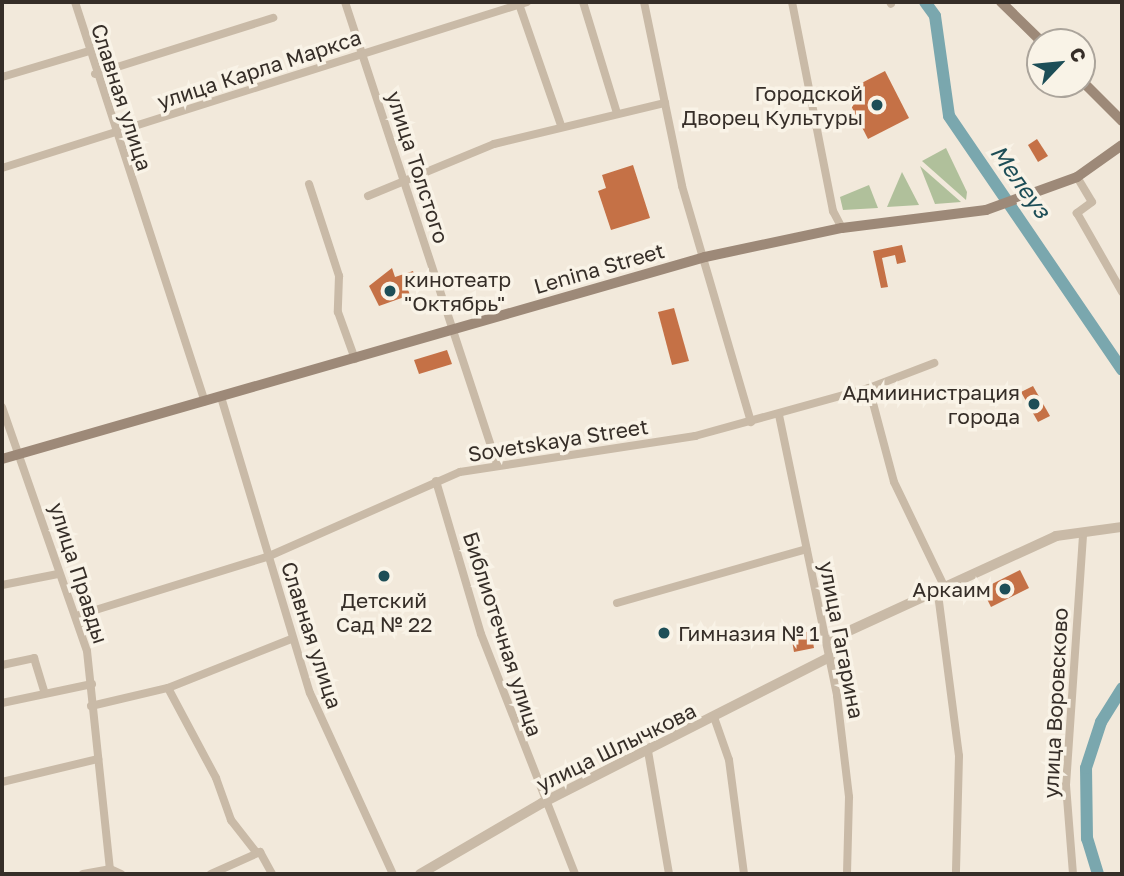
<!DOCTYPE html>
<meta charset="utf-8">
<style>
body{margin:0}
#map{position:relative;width:1124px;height:876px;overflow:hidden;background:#f2e9db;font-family:"Golos Text",sans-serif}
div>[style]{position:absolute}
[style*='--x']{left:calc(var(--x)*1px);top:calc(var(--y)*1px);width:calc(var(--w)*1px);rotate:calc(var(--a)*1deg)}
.green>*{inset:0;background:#b0c09b}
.river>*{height:12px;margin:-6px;padding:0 6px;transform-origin:6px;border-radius:6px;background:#7aa7ae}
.building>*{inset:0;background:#c57146}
.minor>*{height:8px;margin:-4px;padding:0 4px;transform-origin:4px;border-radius:4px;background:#c9baa7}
.tertiary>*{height:10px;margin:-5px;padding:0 5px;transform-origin:5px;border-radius:5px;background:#c9baa7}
.secondary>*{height:10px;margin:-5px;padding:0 5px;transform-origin:5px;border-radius:5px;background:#9d8978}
.dots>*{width:19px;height:19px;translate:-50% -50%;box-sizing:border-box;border:4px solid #f9f3e7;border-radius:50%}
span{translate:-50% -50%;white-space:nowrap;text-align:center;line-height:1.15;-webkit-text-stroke:7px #f9f3e7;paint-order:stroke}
.street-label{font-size:21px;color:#362e28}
.poi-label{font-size:21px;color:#362e28}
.right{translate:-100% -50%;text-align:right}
.left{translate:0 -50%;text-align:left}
.water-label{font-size:23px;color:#1d4e57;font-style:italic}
.frame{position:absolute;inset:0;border:4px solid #362e28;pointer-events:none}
.north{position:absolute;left:1026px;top:28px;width:70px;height:70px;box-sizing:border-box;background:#f9f3e7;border:2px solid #aba49b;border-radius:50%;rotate:64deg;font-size:19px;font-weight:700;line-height:28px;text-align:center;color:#362e28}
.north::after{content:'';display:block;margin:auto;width:24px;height:32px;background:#1d4e57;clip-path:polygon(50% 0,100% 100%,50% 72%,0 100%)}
</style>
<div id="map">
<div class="green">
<div style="clip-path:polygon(946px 148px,967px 192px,966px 200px,922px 161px)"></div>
<div style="clip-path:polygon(920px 166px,961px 202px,935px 204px)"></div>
<div style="clip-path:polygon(902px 172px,919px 205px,887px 207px)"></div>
<div style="clip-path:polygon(869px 185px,878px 208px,843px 210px,840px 197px)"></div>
</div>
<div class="river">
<div style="--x:925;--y:2;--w:17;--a:54"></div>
<div style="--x:935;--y:16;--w:101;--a:82"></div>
<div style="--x:949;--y:116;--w:307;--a:55.7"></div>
<div style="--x:1098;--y:874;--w:37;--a:-107"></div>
<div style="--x:1087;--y:839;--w:71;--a:-90.8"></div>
<div style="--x:1086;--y:768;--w:48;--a:-71.9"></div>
<div style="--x:1101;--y:722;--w:40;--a:-58"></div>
</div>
<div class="building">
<div style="clip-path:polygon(885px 71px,909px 118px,868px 139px,844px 92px)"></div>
<div style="clip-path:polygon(1037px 139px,1048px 156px,1038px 162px,1028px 145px)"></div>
<div style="clip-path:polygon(633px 165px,650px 218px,611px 230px,598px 191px,606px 188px,602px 175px)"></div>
<div style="clip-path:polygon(902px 245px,906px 262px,897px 264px,895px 255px,882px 258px,888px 287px,881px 288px,873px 251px)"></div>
<div style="clip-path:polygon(392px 268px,395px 277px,413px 271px,417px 283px,407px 287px,410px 295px,379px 306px,369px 286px)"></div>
<div style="clip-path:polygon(674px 308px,689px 361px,672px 365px,658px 312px)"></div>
<div style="clip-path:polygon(447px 350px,452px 364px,419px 374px,414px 360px)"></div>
<div style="clip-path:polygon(1033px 386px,1050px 416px,1038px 422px,1021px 392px)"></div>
<div style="clip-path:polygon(1020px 570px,1029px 588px,991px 607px,982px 589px)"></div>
<div style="clip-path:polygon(811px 631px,814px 648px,794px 652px,791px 635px)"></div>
</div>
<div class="minor">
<div style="--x:75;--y:2;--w:420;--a:72"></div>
<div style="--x:345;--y:2;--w:484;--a:71.8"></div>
<div style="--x:583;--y:2;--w:116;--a:73"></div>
<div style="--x:644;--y:2;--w:188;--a:78.3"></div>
<div style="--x:682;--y:186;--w:246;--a:73.7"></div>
<div style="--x:792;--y:2;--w:213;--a:78.9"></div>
<div style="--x:833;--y:211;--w:19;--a:62"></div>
<div style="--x:890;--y:2;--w:2;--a:63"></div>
<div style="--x:519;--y:4;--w:128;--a:70.9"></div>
<div style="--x:95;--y:74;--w:187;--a:-17.5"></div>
<div style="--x:2;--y:77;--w:88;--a:-16.6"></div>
<div style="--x:2;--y:168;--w:551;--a:-17.55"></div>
<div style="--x:1077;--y:177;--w:29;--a:59"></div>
<div style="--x:1092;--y:202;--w:19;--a:144"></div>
<div style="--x:1077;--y:213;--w:91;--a:60.3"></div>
<div style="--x:309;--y:184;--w:97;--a:71.9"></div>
<div style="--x:339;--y:276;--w:36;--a:92"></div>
<div style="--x:338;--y:312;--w:50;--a:70.1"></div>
<div style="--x:368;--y:196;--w:136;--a:-22.4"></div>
<div style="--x:494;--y:144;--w:176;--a:-13.5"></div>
<div style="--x:869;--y:388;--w:97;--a:75.1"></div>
<div style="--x:894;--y:482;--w:120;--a:64.3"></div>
<div style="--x:221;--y:397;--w:309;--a:73.3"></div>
<div style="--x:310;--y:693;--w:199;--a:65.4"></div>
<div style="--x:2;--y:407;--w:258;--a:70.8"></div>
<div style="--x:87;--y:651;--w:219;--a:84"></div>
<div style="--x:110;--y:869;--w:12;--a:24"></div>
<div style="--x:779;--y:415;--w:287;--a:78.3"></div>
<div style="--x:837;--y:696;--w:102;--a:83.2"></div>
<div style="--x:849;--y:797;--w:77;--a:91.5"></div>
<div style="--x:436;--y:481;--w:159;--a:73.6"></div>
<div style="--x:481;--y:634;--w:258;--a:68.6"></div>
<div style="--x:2;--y:585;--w:57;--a:-11.1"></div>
<div style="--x:938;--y:594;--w:163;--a:82.6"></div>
<div style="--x:959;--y:756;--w:118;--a:91.5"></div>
<div style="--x:617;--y:603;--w:197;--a:-15.9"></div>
<div style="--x:76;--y:616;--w:200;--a:-17.2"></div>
<div style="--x:267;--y:557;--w:211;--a:-23.8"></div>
<div style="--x:460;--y:472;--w:238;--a:-8.7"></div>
<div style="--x:695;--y:436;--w:180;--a:-15.4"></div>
<div style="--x:869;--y:388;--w:70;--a:-21"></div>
<div style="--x:2;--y:665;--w:33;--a:-12"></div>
<div style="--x:34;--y:658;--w:37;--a:73"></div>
<div style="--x:168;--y:688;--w:102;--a:61.9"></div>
<div style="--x:216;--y:778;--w:45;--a:70.3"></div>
<div style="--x:231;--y:820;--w:41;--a:52"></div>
<div style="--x:2;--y:703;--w:92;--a:-11.9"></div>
<div style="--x:91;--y:706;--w:79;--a:-13.2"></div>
<div style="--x:168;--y:688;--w:132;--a:-21.7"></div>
<div style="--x:715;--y:720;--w:42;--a:70.7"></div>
<div style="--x:729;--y:760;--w:115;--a:82.5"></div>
<div style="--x:648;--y:751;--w:125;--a:80.3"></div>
<div style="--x:2;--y:782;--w:99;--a:-13.5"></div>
<div style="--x:83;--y:874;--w:27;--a:-10"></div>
<div style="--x:211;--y:874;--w:54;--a:-24.2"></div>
<div style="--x:260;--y:852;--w:25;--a:61"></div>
<div style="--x:1073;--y:874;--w:89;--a:-94.5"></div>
<div style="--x:1066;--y:785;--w:252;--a:-86.1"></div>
</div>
<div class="tertiary">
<div style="--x:827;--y:641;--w:252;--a:-24.6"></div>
<div style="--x:1056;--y:536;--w:67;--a:-7.8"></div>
<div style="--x:420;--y:874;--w:141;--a:-30.2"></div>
<div style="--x:542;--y:803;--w:323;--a:-26.9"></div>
</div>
<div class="secondary">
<div style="--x:1001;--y:2;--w:57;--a:44.3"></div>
<div style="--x:1082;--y:81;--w:57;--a:45"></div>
<div style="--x:2;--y:459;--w:731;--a:-16.03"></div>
<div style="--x:705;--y:257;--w:140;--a:-12"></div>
<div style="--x:842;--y:228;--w:145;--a:-7.1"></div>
<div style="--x:986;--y:210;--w:97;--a:-19.9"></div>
<div style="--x:1077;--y:177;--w:55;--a:-35.4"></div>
</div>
<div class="dots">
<div style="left:877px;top:105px;background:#1d4e57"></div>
<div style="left:390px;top:291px;background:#1d4e57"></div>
<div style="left:1034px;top:404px;background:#1d4e57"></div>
<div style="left:384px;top:576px;background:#1d4e57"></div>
<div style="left:1005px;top:589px;background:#1d4e57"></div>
<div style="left:664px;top:633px;background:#1d4e57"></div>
</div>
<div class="street-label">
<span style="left:259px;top:69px;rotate:-18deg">улица Карла Маркса</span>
<span style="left:122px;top:97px;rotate:72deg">Славная улица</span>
<span style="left:418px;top:167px;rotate:72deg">улица Толстого</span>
<span style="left:599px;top:268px;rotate:-16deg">Lenina Street</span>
<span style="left:558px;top:440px;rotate:-9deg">Sovetskaya Street</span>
<span style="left:79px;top:573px;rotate:72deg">улица Правды</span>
<span style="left:503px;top:634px;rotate:72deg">Библиотечная улица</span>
<span style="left:312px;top:635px;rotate:72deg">Славная улица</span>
<span style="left:842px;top:640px;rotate:79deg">улица Гагарина</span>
<span style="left:1055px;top:703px;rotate:-87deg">улица Воровсково</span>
<span style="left:616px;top:747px;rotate:-26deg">улица Шлычкова</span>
</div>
<div class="poi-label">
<span class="right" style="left:863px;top:105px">Городской<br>Дворец Культуры</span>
<span class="left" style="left:404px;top:291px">кинотеатр<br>"Октябрь"</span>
<span class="right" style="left:1020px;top:404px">Адмиинистрация<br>города</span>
<span class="right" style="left:991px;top:589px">Аркаим</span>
<span style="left:384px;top:612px">Детский<br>Сад № 22</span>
<span class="left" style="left:678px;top:633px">Гимназия № 1</span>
</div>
<div class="water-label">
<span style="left:1021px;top:181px;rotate:54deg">Мелеуз</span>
</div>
<div class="frame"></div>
<div class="north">С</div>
</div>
